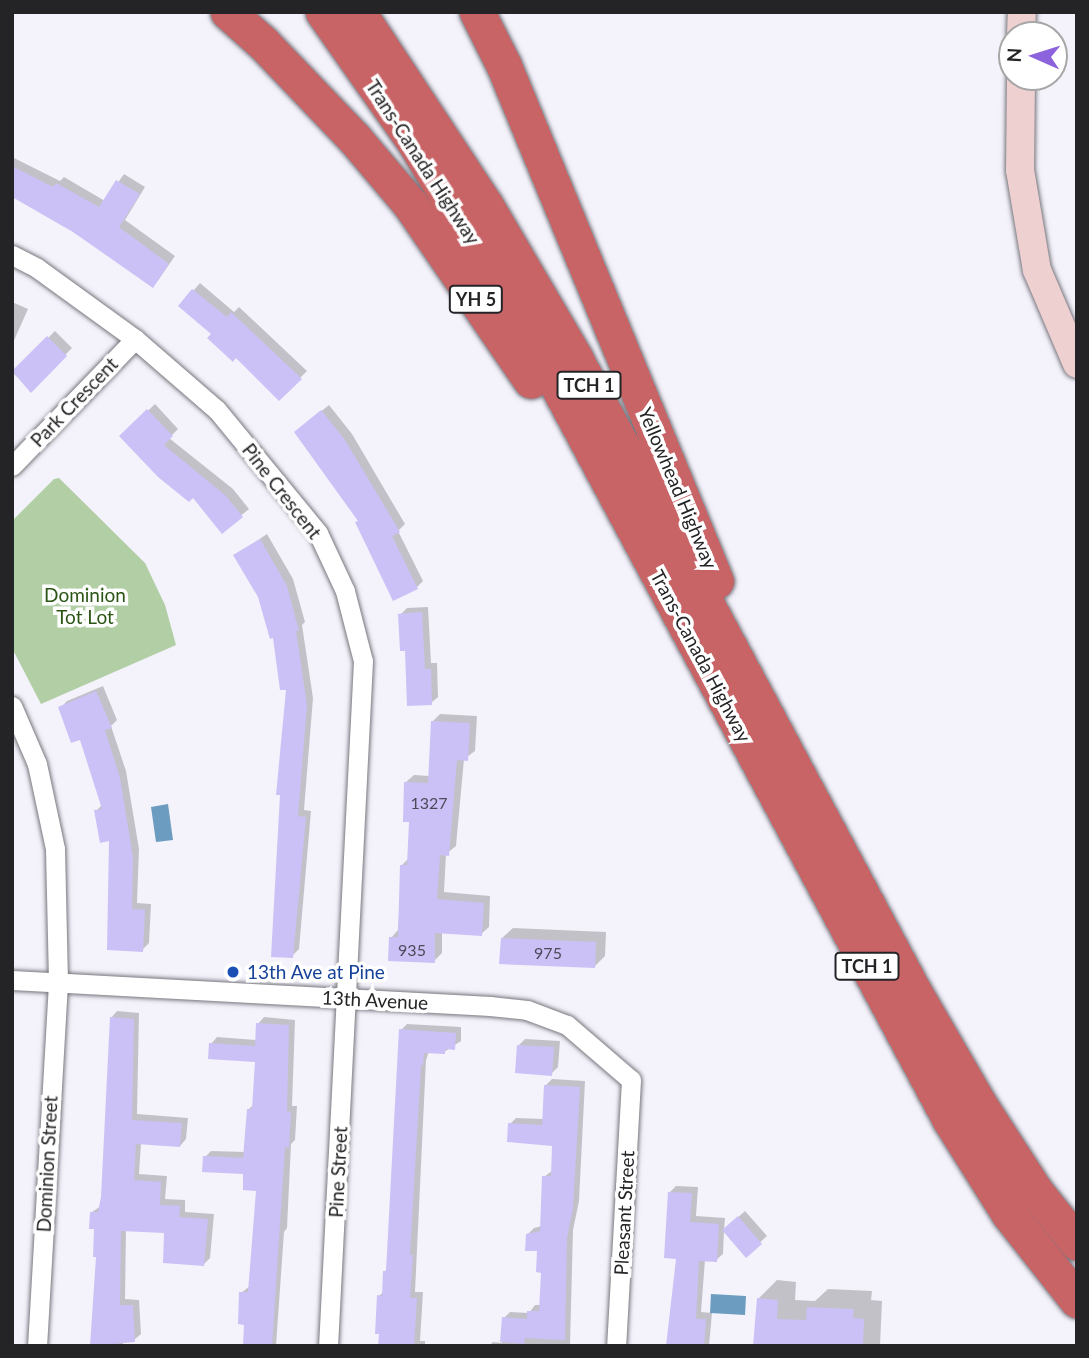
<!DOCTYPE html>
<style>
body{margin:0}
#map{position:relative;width:1089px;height:1358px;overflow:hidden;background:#f4f2fb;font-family:Lato,sans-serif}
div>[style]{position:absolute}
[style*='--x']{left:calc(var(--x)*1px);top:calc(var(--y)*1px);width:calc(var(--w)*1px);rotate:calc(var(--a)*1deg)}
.green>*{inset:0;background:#b1cea5}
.water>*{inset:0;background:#6c9cc0}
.shadow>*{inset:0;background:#0003}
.building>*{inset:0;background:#cbc1f6}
.roads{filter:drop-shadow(0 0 2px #78777e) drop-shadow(0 0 2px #78777e)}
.street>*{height:19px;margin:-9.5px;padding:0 9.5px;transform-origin:9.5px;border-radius:9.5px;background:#fff}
.secondary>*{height:28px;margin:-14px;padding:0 14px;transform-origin:14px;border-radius:14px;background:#eed0d1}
.highway>*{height:35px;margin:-17.5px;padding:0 17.5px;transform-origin:17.5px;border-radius:17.5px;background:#c86366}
.dots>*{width:19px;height:19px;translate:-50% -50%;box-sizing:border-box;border:4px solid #fff;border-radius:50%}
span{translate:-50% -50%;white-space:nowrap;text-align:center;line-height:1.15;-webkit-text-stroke:7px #fff;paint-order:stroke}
.number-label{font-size:16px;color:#4e4a5a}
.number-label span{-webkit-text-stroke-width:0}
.shield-label span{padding:2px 5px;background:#fff;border:2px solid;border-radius:5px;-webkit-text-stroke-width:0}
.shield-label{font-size:18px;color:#242326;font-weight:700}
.street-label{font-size:19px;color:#242326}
.park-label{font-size:19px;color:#2b5515}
.transit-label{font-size:19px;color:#164399}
.left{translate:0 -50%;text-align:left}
.frame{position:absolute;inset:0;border:14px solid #242326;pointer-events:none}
.north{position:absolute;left:998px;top:21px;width:70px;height:70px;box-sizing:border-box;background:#fff;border:2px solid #a7a7a8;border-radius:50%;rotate:273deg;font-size:19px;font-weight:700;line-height:28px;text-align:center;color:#242326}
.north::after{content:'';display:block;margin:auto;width:24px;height:32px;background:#8c62dd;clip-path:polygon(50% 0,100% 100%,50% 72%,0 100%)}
</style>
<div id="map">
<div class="green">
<div style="clip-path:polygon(59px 478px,145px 563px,165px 605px,176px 645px,41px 704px,12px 648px,12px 521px,54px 479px)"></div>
</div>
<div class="water">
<div style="clip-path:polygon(168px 804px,173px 840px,156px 842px,151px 807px)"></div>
<div style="clip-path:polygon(711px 1294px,746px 1296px,745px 1315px,710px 1313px)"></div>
</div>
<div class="shadow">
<div style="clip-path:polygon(12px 157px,60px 181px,64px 177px,105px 201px,124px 174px,145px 187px,125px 220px,175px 256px,159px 279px,153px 286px,41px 210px,12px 196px)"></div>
<div style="clip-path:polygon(200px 283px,234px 312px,239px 307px,307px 371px,279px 399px,214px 334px,180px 306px)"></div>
<div style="clip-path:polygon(12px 302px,28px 309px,12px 345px)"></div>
<div style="clip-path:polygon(55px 331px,72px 348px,31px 390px,13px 373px)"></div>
<div style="clip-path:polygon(155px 404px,178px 429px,169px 438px,233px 489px,249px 509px,222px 531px,193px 495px,122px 436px)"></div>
<div style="clip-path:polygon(329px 405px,352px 434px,405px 524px,398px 531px,423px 581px,417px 587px,360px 520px,303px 426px)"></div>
<div style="clip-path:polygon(267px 534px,293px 579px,305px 622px,302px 625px,313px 698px,304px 810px,311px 811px,299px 949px,292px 956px,288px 688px,274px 636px,260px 597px,236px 555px)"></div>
<div style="clip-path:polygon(428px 607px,431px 663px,437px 663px,438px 697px,431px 703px,407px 649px,400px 615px,407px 608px)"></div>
<div style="clip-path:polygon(103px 686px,117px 720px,111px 726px,126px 771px,139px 849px,137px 903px,151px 904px,149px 943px,142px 950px,111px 839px,96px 811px,102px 805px,81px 737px,60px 708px,67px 701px)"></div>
<div style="clip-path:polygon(440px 714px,477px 716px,475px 751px,464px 759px,456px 846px,446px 854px,444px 892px,490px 896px,489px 927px,481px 934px,442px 932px,442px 953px,434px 961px,391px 938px,398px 930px,402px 865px,409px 858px,411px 821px,406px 782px,414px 775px,430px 776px,432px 722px)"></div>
<div style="clip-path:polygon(513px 928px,606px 932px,605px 956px,594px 967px,502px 938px)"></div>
<div style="clip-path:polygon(117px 1011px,139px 1013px,137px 1114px,188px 1118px,186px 1139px,180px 1146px,141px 1143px,139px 1174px,167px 1176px,165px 1199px,185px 1200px,185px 1212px,214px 1214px,210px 1258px,204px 1264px,166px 1232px,126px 1229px,125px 1299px,139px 1300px,141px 1334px,134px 1340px,123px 1339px,123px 1346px,93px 1346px,98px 1256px,92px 1212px,101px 1206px,111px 1018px)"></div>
<div style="clip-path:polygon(264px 1017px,295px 1020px,292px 1106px,297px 1106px,295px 1140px,291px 1144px,287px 1228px,284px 1232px,276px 1346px,245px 1346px,246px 1323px,241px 1293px,250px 1286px,258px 1189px,245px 1172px,205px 1157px,211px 1151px,245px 1152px,248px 1110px,254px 1104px,256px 1061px,211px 1044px,217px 1037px,257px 1040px,258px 1024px)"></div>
<div style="clip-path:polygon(407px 1024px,461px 1027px,461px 1041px,444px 1052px,429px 1051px,426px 1060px,415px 1292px,423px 1292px,420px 1341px,425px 1341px,425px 1346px,380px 1346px,379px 1296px,384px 1291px,385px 1271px,388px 1268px,401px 1030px)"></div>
<div style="clip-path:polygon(525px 1039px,560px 1041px,558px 1067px,551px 1074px,519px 1045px)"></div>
<div style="clip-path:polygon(552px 1079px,585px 1081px,579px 1201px,573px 1230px,570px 1346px,489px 1346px,493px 1342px,502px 1343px,504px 1318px,510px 1312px,529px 1313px,535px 1305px,541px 1305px,542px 1271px,539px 1250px,528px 1234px,534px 1228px,542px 1226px,544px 1177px,553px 1170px,554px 1144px,510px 1124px,516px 1118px,544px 1119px,546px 1085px)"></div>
<div style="clip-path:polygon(676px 1186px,698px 1187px,696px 1216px,725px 1218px,724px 1230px,745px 1211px,767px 1236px,746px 1255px,724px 1231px,723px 1254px,716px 1260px,705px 1260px,701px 1312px,712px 1313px,709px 1346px,670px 1346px,677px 1257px,670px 1192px)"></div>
<div style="clip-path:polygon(777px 1280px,796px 1282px,795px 1300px,815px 1301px,828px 1289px,872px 1291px,871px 1300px,882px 1301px,880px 1346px,755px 1346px,758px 1299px)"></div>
</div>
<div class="building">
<div style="clip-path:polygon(12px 166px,53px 187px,56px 183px,99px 207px,116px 180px,140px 194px,119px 227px,169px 264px,153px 288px,73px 232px,12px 197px)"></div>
<div style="clip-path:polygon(192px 289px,227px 317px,231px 312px,302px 379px,279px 401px,236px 358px,233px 362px,207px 338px,211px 334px,178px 306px)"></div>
<div style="clip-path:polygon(47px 336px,67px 356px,31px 393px,12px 371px)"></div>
<div style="clip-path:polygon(147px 409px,173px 436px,164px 445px,226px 496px,243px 517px,222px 534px,193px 498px,189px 502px,158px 477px,119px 436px)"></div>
<div style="clip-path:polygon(321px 410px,345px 440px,400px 532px,392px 536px,418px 589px,393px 601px,355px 522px,358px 521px,294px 432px)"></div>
<div style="clip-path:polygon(260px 539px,287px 586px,299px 631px,296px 631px,307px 705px,298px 816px,306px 817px,293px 958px,271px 957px,280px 795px,276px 795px,286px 690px,280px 690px,273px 638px,270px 639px,258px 597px,233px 555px)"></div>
<div style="clip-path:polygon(422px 612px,425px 669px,431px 669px,432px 705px,407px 706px,405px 651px,400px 651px,398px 614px)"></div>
<div style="clip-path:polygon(96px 691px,112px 728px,105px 730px,120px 778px,133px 857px,132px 909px,145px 910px,143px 952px,107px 950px,109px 841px,100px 843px,94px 810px,102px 809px,80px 740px,71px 743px,58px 707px)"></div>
<div style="clip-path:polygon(431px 721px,470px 723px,468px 761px,457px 760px,449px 856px,440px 855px,437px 899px,484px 903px,482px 936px,435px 933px,435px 963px,388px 961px,389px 937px,398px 937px,400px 865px,407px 865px,409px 822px,403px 822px,404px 782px,428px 783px)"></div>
<div style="clip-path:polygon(501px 938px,596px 942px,595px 968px,499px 964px)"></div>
<div style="clip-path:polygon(110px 1017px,134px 1019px,132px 1120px,182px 1123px,180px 1147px,136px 1144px,134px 1180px,161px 1182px,160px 1205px,180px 1206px,179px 1217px,208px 1219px,204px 1266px,163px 1263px,164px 1233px,121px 1231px,120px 1305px,133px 1305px,135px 1342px,90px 1346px,96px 1257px,93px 1257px,94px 1229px,89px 1229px,90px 1212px,98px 1212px,101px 1197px)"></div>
<div style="clip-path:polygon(256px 1023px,289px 1025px,287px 1111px,291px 1112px,289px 1148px,285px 1147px,272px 1346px,243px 1346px,244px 1325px,238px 1324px,239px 1292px,248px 1292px,256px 1191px,243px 1190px,243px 1174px,202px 1172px,203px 1156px,243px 1158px,247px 1109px,252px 1109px,255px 1062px,208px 1059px,209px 1043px,255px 1046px)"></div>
<div style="clip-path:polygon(399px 1029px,456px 1033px,455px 1050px,445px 1049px,445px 1054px,424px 1053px,423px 1065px,421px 1065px,410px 1255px,413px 1255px,410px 1298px,417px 1298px,414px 1346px,378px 1346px,379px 1334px,375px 1334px,377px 1295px,382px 1296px,383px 1271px,386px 1271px)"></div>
<div style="clip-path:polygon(517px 1045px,554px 1047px,552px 1076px,515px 1073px)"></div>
<div style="clip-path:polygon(544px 1085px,580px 1087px,573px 1208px,567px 1238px,565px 1340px,525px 1338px,524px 1344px,500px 1342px,502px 1317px,527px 1319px,527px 1311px,539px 1311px,541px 1273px,536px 1272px,537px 1251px,525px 1251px,526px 1234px,540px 1231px,542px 1176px,551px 1176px,552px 1146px,507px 1142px,508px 1123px,542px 1125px)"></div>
<div style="clip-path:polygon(668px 1192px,692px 1193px,690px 1222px,719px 1224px,717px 1262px,699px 1261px,696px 1319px,706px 1319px,704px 1346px,666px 1346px,676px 1259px,664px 1258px)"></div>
<div style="clip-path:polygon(738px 1216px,762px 1244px,746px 1258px,722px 1230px)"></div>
<div style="clip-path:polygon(757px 1298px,778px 1300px,777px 1319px,806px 1320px,807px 1307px,854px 1309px,853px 1318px,864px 1319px,863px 1346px,753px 1346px)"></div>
</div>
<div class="roads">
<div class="street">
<div style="--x:12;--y:255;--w:28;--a:27"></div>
<div style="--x:37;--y:268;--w:121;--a:35.9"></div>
<div style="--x:135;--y:339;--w:108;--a:40.9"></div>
<div style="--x:217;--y:410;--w:159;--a:50.6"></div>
<div style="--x:318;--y:533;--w:64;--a:65"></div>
<div style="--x:345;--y:591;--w:72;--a:75.6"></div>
<div style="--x:363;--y:661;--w:686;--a:92.92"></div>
<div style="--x:12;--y:466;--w:177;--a:-45.9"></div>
<div style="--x:12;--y:706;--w:63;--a:66.7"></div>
<div style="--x:37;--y:764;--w:87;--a:78"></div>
<div style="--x:55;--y:849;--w:134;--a:88.7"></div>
<div style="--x:58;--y:983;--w:364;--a:93.3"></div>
<div style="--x:12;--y:980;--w:479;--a:3.1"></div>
<div style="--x:490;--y:1006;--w:37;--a:6"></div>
<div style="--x:527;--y:1010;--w:43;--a:20.6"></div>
<div style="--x:567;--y:1025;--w:84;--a:40.7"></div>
<div style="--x:631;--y:1080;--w:266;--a:93.2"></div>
</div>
<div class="secondary">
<div style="--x:1021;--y:35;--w:23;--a:-88"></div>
<div style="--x:1021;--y:77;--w:93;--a:90.6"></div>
<div style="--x:1020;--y:170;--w:101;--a:80.4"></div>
<div style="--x:1037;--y:270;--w:102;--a:66.9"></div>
</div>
<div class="highway">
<div style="--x:228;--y:12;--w:47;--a:41.5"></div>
<div style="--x:263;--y:43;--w:132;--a:46.2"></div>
<div style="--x:354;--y:138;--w:87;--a:49.7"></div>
<div style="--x:410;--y:204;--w:214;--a:55.6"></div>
<div style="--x:323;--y:12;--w:160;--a:54.9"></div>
<div style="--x:415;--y:143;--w:230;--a:59.1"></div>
<div style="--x:533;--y:340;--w:884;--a:61.87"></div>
<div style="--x:950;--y:1120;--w:111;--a:57.9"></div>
<div style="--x:1009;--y:1214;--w:110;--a:51.7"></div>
<div style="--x:358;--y:12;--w:232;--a:56.6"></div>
<div style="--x:486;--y:206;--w:176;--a:59.6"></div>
<div style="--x:575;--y:358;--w:717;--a:61.86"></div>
<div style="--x:913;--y:990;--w:132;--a:59.9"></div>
<div style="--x:979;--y:1104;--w:105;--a:57.1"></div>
<div style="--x:1036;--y:1192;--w:65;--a:51.2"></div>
<div style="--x:477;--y:12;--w:60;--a:63.4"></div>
<div style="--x:504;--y:66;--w:557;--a:67.63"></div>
</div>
</div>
<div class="dots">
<div style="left:233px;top:972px;background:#1a4fb4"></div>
</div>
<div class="number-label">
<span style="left:429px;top:803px">1327</span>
<span style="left:412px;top:950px">935</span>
<span style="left:548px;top:953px">975</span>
</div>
<div class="shield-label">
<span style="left:476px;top:299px">YH 5</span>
<span style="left:589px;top:385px">TCH 1</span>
<span style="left:867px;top:966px">TCH 1</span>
</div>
<div class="street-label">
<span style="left:423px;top:162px;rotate:57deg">Trans-Canada Highway</span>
<span style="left:74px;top:402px;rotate:-46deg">Park Crescent</span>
<span style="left:678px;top:488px;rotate:67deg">Yellowhead Highway</span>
<span style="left:282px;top:491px;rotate:52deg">Pine Crescent</span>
<span style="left:701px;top:656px;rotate:62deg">Trans-Canada Highway</span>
<span style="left:375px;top:1000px;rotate:3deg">13th Avenue</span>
<span style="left:47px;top:1164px;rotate:-87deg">Dominion Street</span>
<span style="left:338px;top:1172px;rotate:-87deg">Pine Street</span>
<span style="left:624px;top:1213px;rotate:-87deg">Pleasant Street</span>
</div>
<div class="park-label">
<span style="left:85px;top:606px">Dominion<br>Tot Lot</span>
</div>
<div class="transit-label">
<span class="left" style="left:247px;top:972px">13th Ave at Pine</span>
</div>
<div class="frame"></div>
<div class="north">N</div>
</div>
